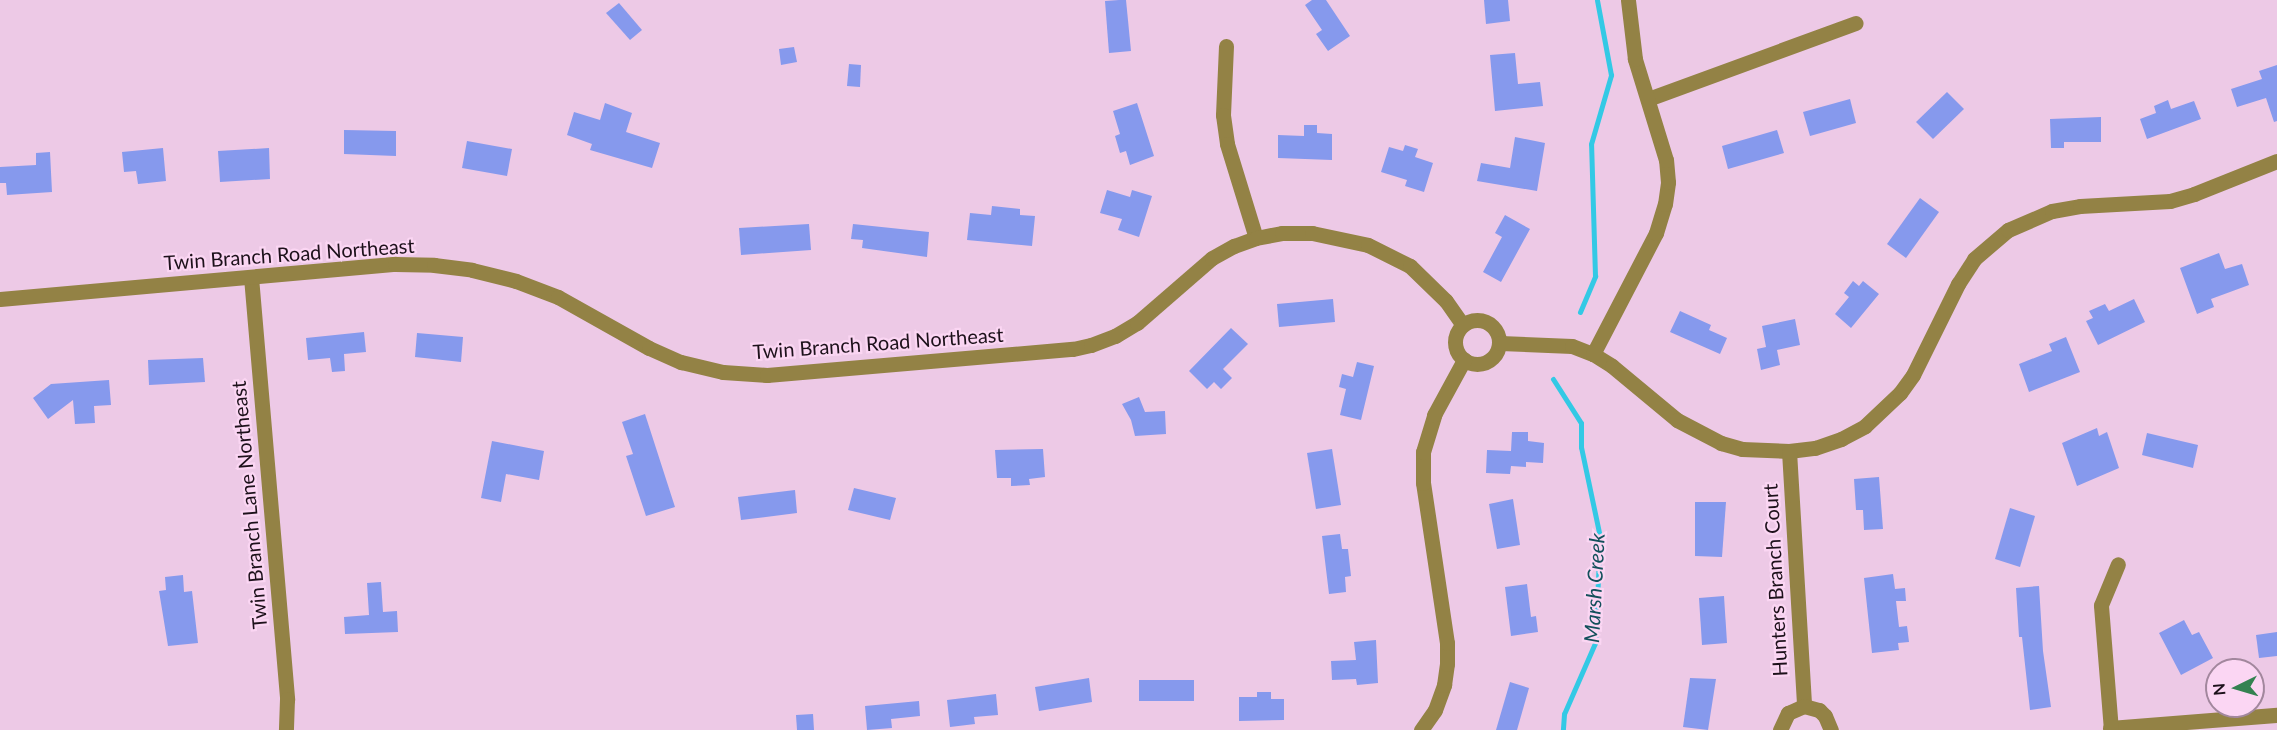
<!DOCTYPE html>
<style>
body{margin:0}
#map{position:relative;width:2277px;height:730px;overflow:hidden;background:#edc9e6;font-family:Lato,sans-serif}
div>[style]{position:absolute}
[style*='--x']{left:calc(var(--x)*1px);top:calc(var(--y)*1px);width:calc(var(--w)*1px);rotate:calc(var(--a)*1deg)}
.stream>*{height:5px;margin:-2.5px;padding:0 2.5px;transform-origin:2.5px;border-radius:2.5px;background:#33c9e5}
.building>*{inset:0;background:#8699ed}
.street>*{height:15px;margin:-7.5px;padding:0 7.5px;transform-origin:7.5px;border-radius:7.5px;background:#938245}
.street>.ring{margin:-7.5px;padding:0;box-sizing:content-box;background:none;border:15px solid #938245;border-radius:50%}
span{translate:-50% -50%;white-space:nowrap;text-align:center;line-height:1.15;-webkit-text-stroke:4.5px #fbd6f3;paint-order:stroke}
.street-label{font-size:20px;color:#1d111b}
.water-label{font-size:21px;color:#13505b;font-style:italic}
.north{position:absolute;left:2205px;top:658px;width:60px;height:60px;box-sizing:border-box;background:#fbd6f3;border:2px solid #a2879d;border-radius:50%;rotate:265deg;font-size:16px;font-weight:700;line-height:24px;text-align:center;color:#1d111b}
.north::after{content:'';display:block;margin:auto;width:21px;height:27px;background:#348251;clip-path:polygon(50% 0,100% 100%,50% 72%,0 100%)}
</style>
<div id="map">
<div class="stream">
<div style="--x:1580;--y:312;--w:39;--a:-67"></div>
<div style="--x:1595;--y:276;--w:132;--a:-91.7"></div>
<div style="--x:1591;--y:144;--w:72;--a:-73.8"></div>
<div style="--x:1611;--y:75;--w:76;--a:-100.6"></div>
<div style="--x:1553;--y:379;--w:52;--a:57.5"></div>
<div style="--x:1581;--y:423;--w:24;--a:90"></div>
<div style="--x:1581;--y:447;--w:92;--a:78.1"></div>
<div style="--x:1600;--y:537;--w:106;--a:92.7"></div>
<div style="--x:1595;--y:643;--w:77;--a:113.6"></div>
<div style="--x:1564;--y:714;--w:16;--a:94"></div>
</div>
<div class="building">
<div style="clip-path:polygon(1119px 0,1126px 0,1131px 51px,1109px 53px,1105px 1px)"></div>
<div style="clip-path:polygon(1312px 0,1326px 0,1350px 36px,1328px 51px,1316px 34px,1322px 30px,1305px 5px)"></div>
<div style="clip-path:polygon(1484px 0,1508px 0,1510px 21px,1486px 24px)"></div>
<div style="clip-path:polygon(619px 3px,642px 30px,630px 40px,606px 13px)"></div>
<div style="clip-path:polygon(794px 47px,797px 62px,781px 65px,779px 49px)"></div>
<div style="clip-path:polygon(1515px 53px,1518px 84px,1540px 82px,1543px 106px,1495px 111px,1490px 55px)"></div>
<div style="clip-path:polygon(849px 64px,861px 65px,860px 87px,847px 86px)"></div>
<div style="clip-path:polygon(2277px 65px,2277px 121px,2274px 122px,2266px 98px,2237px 107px,2231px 89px,2262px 79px,2259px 71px)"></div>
<div style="clip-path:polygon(1947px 92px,1964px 109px,1933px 139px,1916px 122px)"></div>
<div style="clip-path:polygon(1850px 99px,1856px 123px,1810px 136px,1803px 112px)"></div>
<div style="clip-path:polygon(2168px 100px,2171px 109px,2194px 101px,2201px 119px,2147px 139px,2140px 119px,2156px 113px,2154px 106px)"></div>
<div style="clip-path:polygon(605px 103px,632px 113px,626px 132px,660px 143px,652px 168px,590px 150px,592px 144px,567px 135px,574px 112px,600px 120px)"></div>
<div style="clip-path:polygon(1137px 103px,1154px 156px,1130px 165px,1126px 151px,1120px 153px,1115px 136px,1120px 134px,1113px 111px)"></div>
<div style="clip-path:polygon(2101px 117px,2101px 142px,2064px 142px,2064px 148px,2051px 148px,2050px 119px)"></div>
<div style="clip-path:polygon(1304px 125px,1317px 125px,1317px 133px,1332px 134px,1332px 160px,1278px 158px,1278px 135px,1304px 136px)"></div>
<div style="clip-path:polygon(344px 130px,396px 131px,396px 156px,344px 154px)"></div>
<div style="clip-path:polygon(1777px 130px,1784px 153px,1728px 169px,1722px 146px)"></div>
<div style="clip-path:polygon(1515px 137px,1545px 143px,1537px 191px,1477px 181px,1481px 163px,1510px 168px)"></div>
<div style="clip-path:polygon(467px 141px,512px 149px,507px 176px,462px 168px)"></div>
<div style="clip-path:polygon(1405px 145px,1418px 149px,1415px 157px,1433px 163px,1424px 192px,1405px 186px,1407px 180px,1381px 172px,1389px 147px,1403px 151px)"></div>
<div style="clip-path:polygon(163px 148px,166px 181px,138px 184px,136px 171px,124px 172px,122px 152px)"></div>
<div style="clip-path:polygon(269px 148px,270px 179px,220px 182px,218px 151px)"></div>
<div style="clip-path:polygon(50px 152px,52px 192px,7px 195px,6px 183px,0 183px,0 167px,36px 165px,36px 153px)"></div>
<div style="clip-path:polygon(1107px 190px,1130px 197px,1132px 190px,1152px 196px,1139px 237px,1118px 230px,1122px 219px,1100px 213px)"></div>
<div style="clip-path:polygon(1920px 198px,1939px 212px,1906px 258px,1887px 244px)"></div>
<div style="clip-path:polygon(992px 206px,1020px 209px,1020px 215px,1035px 216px,1032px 246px,967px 240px,970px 213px,991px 215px)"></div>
<div style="clip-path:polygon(1505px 215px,1530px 229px,1501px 282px,1483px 272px,1502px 237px,1495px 233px)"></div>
<div style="clip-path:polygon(809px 224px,811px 250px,741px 255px,739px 228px)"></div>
<div style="clip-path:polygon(853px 224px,929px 232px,927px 257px,862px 248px,863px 240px,851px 239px)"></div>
<div style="clip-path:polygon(2219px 253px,2225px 269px,2242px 264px,2249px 285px,2211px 299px,2214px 307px,2197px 314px,2180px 268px)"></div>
<div style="clip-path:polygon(1853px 281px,1859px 286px,1863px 281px,1879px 294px,1851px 328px,1835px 314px,1849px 297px,1844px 293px)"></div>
<div style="clip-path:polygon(1333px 299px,1335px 322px,1279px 327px,1277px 304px)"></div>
<div style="clip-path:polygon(2134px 299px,2145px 322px,2098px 345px,2086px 321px,2093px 318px,2089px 311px,2105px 304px,2109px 311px)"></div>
<div style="clip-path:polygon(1680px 311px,1711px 325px,1709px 330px,1727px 338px,1720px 354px,1670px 332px)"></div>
<div style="clip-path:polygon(1795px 319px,1800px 345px,1777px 350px,1780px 365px,1761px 370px,1757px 349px,1766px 347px,1762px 326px)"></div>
<div style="clip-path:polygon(1231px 328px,1248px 344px,1223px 369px,1232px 378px,1221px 389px,1214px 382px,1207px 389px,1189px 371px)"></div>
<div style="clip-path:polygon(364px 332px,366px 352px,344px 354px,345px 371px,332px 372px,330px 358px,308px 360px,306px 338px)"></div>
<div style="clip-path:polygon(417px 333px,463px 337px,461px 362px,415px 357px)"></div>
<div style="clip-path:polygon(2066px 337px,2080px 372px,2029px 392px,2019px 364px,2052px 351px,2049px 344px)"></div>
<div style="clip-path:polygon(203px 358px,205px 382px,149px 385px,148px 360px)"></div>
<div style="clip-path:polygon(1357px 362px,1374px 366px,1361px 420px,1340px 415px,1346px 389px,1339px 387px,1342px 374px,1353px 377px)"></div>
<div style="clip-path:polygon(109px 380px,111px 405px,94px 406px,95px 423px,75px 424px,73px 400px,48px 419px,33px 398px,51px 384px)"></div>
<div style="clip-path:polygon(1139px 397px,1145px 412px,1165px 411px,1166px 434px,1135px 436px,1131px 420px,1122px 404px)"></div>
<div style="clip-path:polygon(645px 414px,675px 507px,646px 516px,626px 456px,633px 454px,622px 422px)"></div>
<div style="clip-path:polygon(2097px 428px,2099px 436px,2107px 432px,2119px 468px,2077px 486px,2062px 443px)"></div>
<div style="clip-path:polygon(1512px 432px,1528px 432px,1528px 441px,1544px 443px,1543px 463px,1526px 462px,1526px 467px,1511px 466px,1510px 474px,1486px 473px,1487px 450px,1511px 451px)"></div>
<div style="clip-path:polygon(2147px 433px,2198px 445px,2193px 468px,2142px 455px)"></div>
<div style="clip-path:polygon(492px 441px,544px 451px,539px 480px,506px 474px,501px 502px,481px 498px)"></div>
<div style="clip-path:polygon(1043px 449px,1045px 477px,1029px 479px,1030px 485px,1011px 486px,1011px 478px,997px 478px,995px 450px)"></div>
<div style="clip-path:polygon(1332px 449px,1341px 505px,1316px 509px,1307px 453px)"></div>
<div style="clip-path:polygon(1879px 477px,1883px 529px,1864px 530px,1863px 510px,1856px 510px,1854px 479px)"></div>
<div style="clip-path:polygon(854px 488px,896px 498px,890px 520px,848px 510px)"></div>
<div style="clip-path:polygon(795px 490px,797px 513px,741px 520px,738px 497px)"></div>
<div style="clip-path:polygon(1513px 499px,1520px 545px,1497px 549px,1489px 504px)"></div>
<div style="clip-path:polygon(1695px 502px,1726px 502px,1722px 557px,1695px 556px)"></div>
<div style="clip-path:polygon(2010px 508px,2035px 516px,2020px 567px,1995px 559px)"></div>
<div style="clip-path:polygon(1340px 534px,1342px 549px,1348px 549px,1351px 576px,1345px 577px,1346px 592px,1329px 594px,1322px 536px)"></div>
<div style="clip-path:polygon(1893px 574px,1895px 589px,1905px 588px,1906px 601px,1896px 601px,1899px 627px,1907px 626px,1909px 642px,1898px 643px,1899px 650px,1872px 653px,1864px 578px)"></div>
<div style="clip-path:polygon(183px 575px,184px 592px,192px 591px,198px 643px,168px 646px,159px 591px,166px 590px,165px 577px)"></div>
<div style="clip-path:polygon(381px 582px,383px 612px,397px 611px,398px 632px,345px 634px,344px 617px,369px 615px,367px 583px)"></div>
<div style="clip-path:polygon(1527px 584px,1531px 617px,1536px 616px,1538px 632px,1511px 636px,1505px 587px)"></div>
<div style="clip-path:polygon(2039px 586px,2043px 651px,2051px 707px,2030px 710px,2022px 637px,2019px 637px,2016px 588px)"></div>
<div style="clip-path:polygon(1724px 596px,1727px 643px,1702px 645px,1699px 598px)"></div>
<div style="clip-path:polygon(2184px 620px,2192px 635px,2199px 632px,2213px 658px,2181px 675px,2159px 633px)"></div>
<div style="clip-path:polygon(2277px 632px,2277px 656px,2259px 658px,2256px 635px)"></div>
<div style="clip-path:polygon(1376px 640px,1378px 683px,1357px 685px,1356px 679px,1332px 680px,1331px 661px,1356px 660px,1354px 642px)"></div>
<div style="clip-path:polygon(1089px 678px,1092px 702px,1039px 711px,1035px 687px)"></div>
<div style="clip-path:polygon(1690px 678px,1716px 679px,1708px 730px,1683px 727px)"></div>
<div style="clip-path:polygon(1139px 680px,1194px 680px,1194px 701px,1139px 701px)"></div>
<div style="clip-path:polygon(1510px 682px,1529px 688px,1517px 730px,1496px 730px)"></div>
<div style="clip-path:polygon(1257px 692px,1271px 692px,1271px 699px,1284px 699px,1284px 720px,1239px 721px,1239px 697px,1257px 697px)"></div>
<div style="clip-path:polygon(996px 694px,998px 715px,974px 717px,975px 724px,950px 727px,947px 700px)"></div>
<div style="clip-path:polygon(919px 701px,920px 716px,891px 719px,892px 728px,867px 730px,865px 706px)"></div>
<div style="clip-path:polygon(813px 714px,814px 730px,797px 730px,796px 715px)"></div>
</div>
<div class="street">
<div style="--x:1226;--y:46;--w:69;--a:92.5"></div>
<div style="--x:1223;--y:115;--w:29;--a:82"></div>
<div style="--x:1227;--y:144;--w:98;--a:72.9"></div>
<div style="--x:1648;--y:99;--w:221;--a:-20.1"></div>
<div style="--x:251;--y:277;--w:424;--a:85.1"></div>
<div style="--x:287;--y:699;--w:31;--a:92"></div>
<div style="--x:0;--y:299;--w:397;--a:-5.1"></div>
<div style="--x:395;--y:264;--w:39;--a:1"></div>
<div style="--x:434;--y:265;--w:38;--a:7"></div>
<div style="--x:472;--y:270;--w:45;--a:14"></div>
<div style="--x:516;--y:281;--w:45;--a:20.9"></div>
<div style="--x:558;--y:297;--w:104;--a:29.3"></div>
<div style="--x:649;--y:348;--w:35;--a:24"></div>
<div style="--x:681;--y:362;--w:43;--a:13.4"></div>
<div style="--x:723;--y:372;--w:44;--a:3.9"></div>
<div style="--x:767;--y:375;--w:307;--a:-4.9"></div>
<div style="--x:1073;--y:349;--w:18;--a:-13"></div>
<div style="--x:1091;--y:345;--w:26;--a:-21"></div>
<div style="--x:1115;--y:336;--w:26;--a:-31"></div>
<div style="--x:1137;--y:323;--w:99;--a:-40.9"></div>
<div style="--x:1212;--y:258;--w:25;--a:-29"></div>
<div style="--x:1234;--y:246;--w:23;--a:-20"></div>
<div style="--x:1256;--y:238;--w:26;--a:-11"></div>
<div style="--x:1282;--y:233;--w:30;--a:0"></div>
<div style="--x:1312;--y:233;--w:57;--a:12.1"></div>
<div style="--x:1368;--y:245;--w:47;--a:26.6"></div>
<div style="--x:1410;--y:266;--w:50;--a:44.2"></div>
<div style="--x:1446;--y:301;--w:29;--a:55"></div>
<div class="ring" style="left:1455px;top:320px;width:29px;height:29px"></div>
<div style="--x:1500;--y:343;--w:72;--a:2.4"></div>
<div style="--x:1572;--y:346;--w:22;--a:21"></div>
<div style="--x:1593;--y:354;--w:22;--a:32"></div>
<div style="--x:1612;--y:366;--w:85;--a:39.7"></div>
<div style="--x:1677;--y:420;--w:50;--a:27.6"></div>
<div style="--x:1721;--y:443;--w:22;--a:16"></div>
<div style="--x:1742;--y:449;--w:47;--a:2.4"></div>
<div style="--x:1789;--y:451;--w:26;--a:-7"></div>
<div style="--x:1815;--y:448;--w:28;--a:-19"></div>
<div style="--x:1841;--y:439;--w:27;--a:-28"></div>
<div style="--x:1865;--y:426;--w:48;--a:-43.3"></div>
<div style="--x:1900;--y:393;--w:22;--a:-54"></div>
<div style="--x:1913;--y:375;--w:102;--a:-63.7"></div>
<div style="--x:1958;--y:284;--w:30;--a:-57"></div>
<div style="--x:1974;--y:259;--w:45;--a:-40.5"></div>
<div style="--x:2008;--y:230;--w:48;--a:-23.4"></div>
<div style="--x:2052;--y:211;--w:28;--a:-10"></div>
<div style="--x:2080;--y:206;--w:90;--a:-3.2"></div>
<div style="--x:2170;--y:201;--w:25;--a:-16"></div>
<div style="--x:2194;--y:194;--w:89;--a:-21.7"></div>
<div style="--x:1593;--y:354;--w:136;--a:-62.5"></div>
<div style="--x:1656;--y:233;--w:30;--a:-73"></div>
<div style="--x:1665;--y:204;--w:22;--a:-82"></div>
<div style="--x:1668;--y:182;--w:22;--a:-95"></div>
<div style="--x:1666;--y:160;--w:106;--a:-107.1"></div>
<div style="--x:1635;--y:59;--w:59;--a:-96.8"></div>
<div style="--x:1789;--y:451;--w:255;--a:86.6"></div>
<div style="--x:2110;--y:728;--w:168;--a:-4.5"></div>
<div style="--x:1421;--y:730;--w:24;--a:-55"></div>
<div style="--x:1435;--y:710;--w:27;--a:-70"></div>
<div style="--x:1444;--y:685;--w:21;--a:-82"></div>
<div style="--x:1447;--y:664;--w:21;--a:-90"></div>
<div style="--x:1447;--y:643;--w:162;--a:-98.5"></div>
<div style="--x:1423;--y:483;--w:31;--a:-90"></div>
<div style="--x:1423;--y:452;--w:39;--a:-73"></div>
<div style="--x:1434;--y:415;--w:63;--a:-61.4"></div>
<div style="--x:1780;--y:730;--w:19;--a:-65"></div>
<div style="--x:1788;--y:713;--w:17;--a:-24"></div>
<div style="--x:1804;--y:706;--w:16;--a:15"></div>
<div style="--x:1819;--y:710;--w:8;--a:45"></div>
<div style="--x:1825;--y:716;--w:15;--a:67"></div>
<div style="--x:2111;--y:730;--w:125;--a:-94.6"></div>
<div style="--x:2101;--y:605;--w:44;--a:-67.5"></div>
</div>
<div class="street-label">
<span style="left:289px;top:254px;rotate:-4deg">Twin Branch Road Northeast</span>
<span style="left:878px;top:343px;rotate:-4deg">Twin Branch Road Northeast</span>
<span style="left:249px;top:505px;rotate:-95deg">Twin Branch Lane Northeast</span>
<span style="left:1775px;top:580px;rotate:-93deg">Hunters Branch Court</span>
</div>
<div class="water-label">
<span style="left:1594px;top:588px;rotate:-87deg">Marsh Creek</span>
</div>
<div class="north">N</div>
</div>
